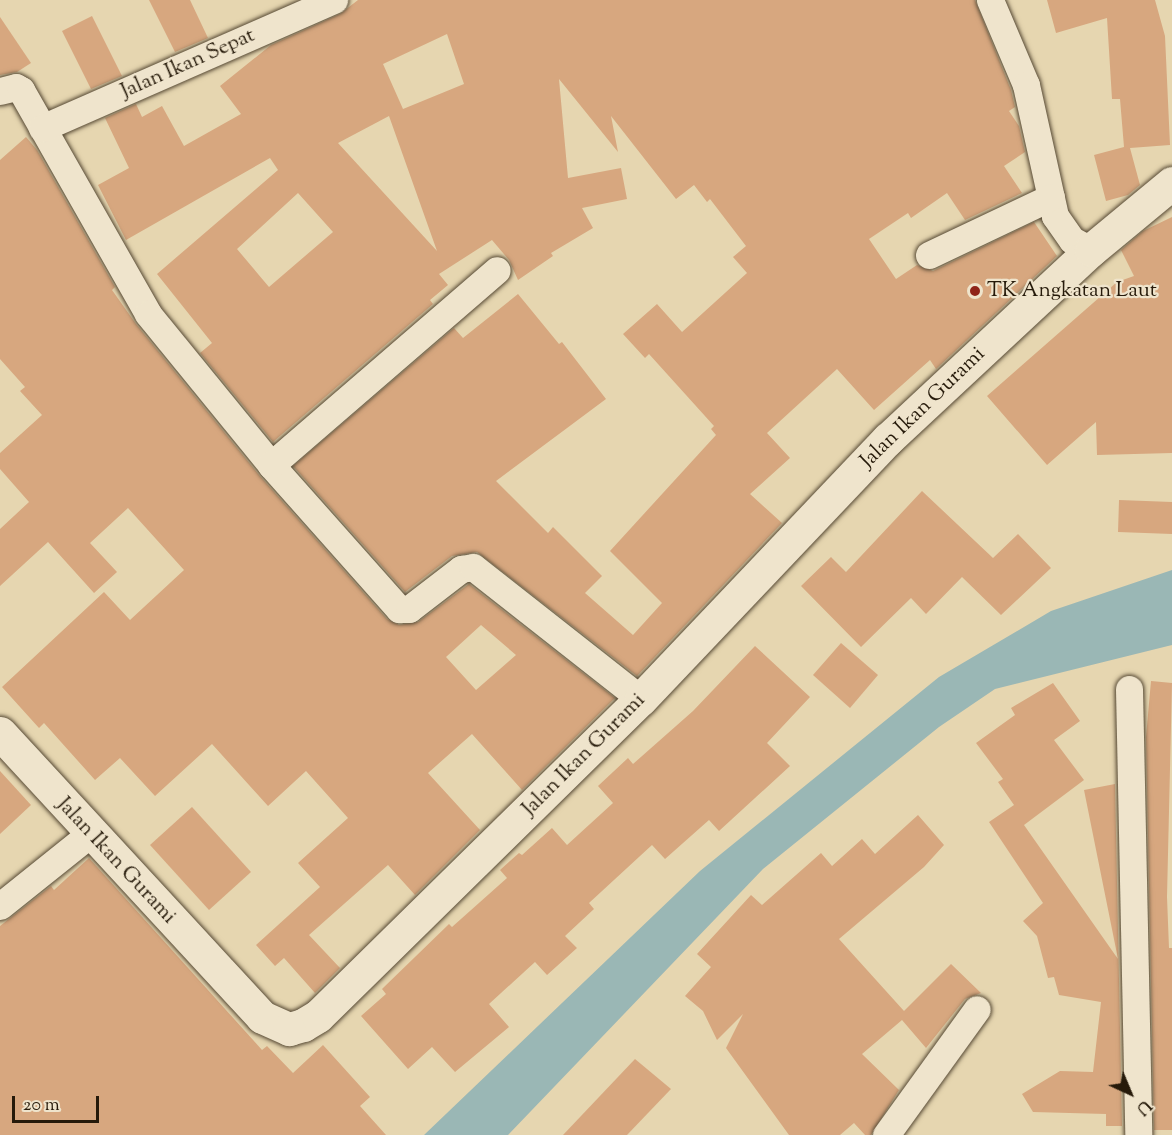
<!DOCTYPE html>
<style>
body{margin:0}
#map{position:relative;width:1172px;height:1135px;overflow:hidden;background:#e6d6b0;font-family:"Sorts Mill Goudy",serif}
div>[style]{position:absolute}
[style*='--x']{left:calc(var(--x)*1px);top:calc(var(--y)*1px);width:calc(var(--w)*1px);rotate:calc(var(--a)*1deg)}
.water>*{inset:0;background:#9ab7b5}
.building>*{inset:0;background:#d7a77f}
.roads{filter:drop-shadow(0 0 2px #564934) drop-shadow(0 0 2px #564934)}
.street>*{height:27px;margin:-13.5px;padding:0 13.5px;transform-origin:13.5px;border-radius:13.5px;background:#efe4cc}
.secondary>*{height:33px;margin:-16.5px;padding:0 16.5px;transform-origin:16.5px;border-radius:16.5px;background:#efe4cc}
.dots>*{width:16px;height:16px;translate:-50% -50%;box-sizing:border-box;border:3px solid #efe4cc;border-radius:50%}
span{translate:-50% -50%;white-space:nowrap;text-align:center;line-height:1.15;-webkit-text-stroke:4.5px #efe4cc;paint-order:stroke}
.street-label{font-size:21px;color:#261a0a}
.poi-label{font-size:21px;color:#261a0a}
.left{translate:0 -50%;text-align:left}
.north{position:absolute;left:1100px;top:1063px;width:60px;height:60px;-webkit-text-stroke:4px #efe4cc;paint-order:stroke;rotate:136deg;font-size:16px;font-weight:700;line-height:24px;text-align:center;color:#261a0a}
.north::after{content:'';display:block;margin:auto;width:21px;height:27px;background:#261a0a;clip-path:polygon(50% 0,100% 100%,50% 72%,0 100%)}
.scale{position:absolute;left:12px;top:1096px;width:87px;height:27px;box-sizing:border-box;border:3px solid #261a0a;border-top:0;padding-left:8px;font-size:18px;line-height:21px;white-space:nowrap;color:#261a0a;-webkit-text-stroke:4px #efe4cc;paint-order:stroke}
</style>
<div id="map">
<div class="water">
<div style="clip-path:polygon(1172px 570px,1172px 645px,995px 689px,939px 727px,763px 869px,508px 1135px,424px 1135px,700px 871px,939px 677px,1051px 611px)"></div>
</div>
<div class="building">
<div style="clip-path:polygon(149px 0,190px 0,208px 38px,175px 52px)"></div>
<div style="clip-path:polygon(evenodd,358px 0,975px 0,1011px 90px,1015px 107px,1009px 111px,1019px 126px,1025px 152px,1004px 166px,1022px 193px,965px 220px,947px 193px,911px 218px,908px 213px,869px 239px,896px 279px,917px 265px,933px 271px,1034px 222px,1057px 256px,936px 369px,930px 360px,874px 410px,837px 369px,767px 433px,790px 458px,750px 494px,782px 523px,637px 676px,477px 552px,452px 556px,405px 592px,293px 466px,454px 328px,463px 338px,518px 294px,559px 344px,562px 342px,606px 399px,496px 481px,548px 533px,553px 527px,602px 576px,585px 593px,633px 635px,662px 603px,610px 551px,716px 435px,711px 429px,714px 426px,649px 354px,645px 358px,623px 334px,657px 304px,682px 332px,747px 273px,733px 257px,746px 246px,710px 199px,707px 202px,694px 185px,676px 199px,611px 116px,618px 152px,559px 79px,568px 178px,621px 168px,627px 199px,582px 208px,593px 228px,551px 253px,553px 256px,518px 280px,509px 260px,492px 240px,439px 274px,448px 285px,430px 300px,433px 304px,273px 442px,200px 353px,212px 343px,157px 274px,278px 170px,270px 158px,126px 240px,98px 185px,129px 168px,105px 118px,136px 104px,142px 117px,162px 106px,184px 146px,241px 114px,220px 86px,271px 45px,340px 14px,358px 0,447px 34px,464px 84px,403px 109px,383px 64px,447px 34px,358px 0,389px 116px,437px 251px,338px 143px,389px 116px,358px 0,298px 193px,333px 232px,269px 287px,237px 249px,298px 193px)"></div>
<div style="clip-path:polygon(1047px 0,1155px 0,1165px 36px,1170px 145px,1130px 148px,1140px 185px,1128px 195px,1106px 201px,1094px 155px,1124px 147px,1120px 99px,1112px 99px,1107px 18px,1056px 33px)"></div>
<div style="clip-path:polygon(92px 16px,122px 76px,91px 89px,62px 31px)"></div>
<div style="clip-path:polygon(0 17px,31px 63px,17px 72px,0 75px)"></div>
<div style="clip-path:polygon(evenodd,26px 137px,37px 150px,115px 287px,112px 290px,136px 324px,259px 475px,387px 619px,399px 625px,418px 622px,469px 584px,615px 698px,522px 790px,472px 734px,428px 773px,480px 830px,415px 895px,388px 865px,309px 935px,340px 968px,315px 993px,284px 958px,275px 966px,256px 945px,320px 887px,298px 863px,348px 818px,306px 771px,268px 806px,212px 744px,155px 796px,120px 758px,95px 780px,44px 723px,39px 728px,2px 687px,104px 592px,130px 620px,184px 570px,128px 508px,90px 543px,117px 572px,94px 593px,48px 542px,0 586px,0 529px,29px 502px,0 469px,0 453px,42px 415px,20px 391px,25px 387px,0 359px,0 160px,26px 137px,481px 625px,516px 655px,476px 690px,446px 657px,481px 625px)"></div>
<div style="clip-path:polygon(1172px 217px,1172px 453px,1097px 455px,1096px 422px,1047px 465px,987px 396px,1117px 282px,1134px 276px,1121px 250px,1143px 231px)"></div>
<div style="clip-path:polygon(922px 491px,993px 558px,1018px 534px,1051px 568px,1001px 615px,962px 577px,926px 614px,911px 598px,861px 647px,801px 586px,831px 557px,846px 572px)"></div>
<div style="clip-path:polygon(1119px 500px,1172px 502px,1172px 534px,1118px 532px)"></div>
<div style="clip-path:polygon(841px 643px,878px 675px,850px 708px,813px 675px)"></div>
<div style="clip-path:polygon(755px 646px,810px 697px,767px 743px,790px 766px,719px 831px,709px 820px,665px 859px,652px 845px,589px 903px,594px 909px,565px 936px,577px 948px,547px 975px,535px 962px,489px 1004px,509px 1027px,455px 1072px,432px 1047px,408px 1069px,361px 1016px,386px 994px,382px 989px,449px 924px,452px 927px,507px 878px,500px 870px,519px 853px,522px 855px,552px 828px,567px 845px,613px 803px,598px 786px,628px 758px,633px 764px,693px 711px)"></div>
<div style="clip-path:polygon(1151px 681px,1172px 683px,1167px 897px,1169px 948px,1172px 948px,1172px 1130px,1154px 1130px,1146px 737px)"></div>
<div style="clip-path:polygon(1053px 683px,1080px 721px,1054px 740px,1084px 780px,1024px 825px,1118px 959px,1084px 790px,1115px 784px,1122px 1126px,1106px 1126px,1106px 1114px,1033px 1112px,1022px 1094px,1060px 1071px,1093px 1072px,1101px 1002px,1059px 995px,1054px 977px,1048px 978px,1037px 936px,1023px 921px,1043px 903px,989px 822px,1014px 805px,998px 782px,1003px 779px,976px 743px,1015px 715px,1011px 708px)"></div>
<div style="clip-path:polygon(0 771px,31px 805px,0 834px)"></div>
<div style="clip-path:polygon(192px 807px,251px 872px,209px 910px,150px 845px)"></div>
<div style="clip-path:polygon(918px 815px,944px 845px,924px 867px,839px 939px,904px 1011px,951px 964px,981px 993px,965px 999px,926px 1048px,902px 1020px,862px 1054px,899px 1090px,871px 1135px,865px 1135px,854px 1123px,840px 1135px,789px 1135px,726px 1048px,743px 1014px,717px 1040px,703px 1011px,685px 996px,711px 967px,697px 954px,751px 895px,762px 905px,821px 853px,832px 866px,862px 839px,875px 854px)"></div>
<div style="clip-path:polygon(89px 858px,262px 1050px,267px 1046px,293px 1073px,323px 1045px,370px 1097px,360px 1106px,386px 1135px,0 1135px,0 926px,51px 886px,54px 890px)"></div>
<div style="clip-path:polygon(635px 1059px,671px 1089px,627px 1135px,563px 1135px)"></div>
</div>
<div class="roads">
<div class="street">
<div style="--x:990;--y:0;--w:92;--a:67"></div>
<div style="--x:1026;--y:85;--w:134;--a:77.5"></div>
<div style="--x:1055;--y:216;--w:29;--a:55"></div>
<div style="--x:1072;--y:240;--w:21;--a:28"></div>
<div style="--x:0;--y:91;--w:16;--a:-14"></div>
<div style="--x:16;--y:87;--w:6;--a:31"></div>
<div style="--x:21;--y:90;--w:257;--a:60.4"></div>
<div style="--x:148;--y:314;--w:195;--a:50.8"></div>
<div style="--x:271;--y:465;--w:193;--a:48.4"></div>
<div style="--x:399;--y:609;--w:10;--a:0"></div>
<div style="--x:409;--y:609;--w:66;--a:-37.6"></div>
<div style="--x:461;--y:569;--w:12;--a:-9"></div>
<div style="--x:473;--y:567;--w:214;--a:38.2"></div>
<div style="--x:42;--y:128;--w:319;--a:-23.7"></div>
<div style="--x:929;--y:255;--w:135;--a:-25.4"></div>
<div style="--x:271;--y:465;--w:298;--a:-40.8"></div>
<div style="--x:1129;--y:689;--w:446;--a:88.8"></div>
<div style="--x:0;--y:906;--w:115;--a:-38.7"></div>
<div style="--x:886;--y:1135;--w:155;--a:-54.2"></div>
</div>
<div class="secondary">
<div style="--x:0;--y:733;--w:386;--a:47.3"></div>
<div style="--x:262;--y:1017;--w:30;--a:24"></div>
<div style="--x:289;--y:1029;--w:15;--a:-16"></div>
<div style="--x:303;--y:1025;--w:17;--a:-31"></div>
<div style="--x:318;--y:1016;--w:453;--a:-44.5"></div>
<div style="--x:641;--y:699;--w:359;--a:-46.5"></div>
<div style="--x:888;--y:439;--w:277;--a:-43"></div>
<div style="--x:1091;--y:250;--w:105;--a:-39.6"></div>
</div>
</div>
<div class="dots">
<div style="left:975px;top:291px;background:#8f2418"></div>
</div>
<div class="street-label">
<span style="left:188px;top:64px;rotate:-24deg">Jalan Ikan Sepat</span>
<span style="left:923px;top:408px;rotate:-44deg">Jalan Ikan Gurami</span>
<span style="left:584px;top:755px;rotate:-45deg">Jalan Ikan Gurami</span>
<span style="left:116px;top:861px;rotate:47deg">Jalan Ikan Gurami</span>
</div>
<div class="poi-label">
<span class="left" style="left:987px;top:291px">TK Angkatan Laut</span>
</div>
<div class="north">U</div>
<div class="scale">20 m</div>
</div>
